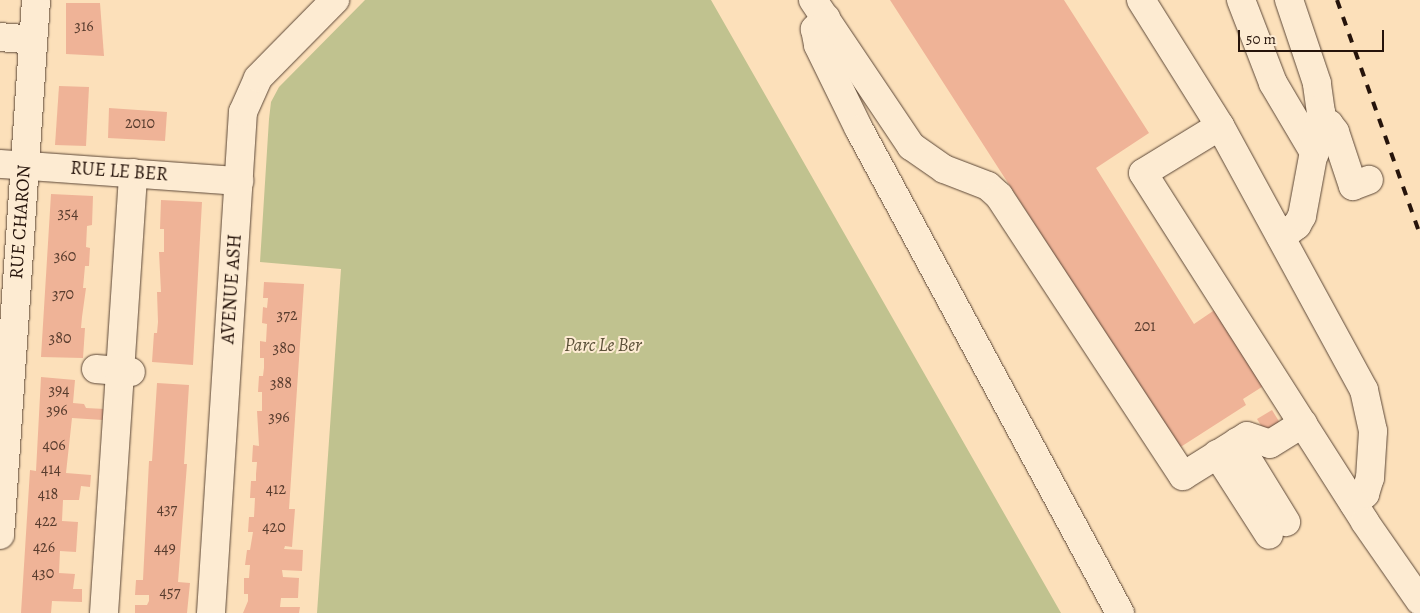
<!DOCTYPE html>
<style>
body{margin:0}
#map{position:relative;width:1420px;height:613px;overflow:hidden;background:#fce0ba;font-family:Alegreya,serif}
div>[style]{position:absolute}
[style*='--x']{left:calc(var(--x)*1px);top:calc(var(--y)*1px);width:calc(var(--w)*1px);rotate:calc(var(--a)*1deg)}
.green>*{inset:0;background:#c0c28f}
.building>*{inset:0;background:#efb397}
.roads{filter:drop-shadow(0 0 1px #5c4737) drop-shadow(0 0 1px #5c4737)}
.minor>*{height:28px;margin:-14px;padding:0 14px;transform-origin:14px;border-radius:14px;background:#fdebd2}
.rail>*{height:4px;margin-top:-2px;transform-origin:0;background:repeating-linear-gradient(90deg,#26140b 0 9px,transparent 0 18px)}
span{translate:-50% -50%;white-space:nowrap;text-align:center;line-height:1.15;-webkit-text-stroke:4px #fdebd2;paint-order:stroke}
.number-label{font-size:16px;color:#583c2e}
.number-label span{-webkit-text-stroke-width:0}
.street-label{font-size:19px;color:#26140b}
.park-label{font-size:19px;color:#5c5139;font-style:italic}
.scale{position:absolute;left:1238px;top:30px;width:146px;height:22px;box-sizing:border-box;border:2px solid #26140b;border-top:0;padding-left:6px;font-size:15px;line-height:18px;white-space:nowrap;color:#26140b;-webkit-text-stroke:4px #fdebd2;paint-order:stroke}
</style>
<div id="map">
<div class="green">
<div style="clip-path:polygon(365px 0,711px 0,1061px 613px,317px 613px,341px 269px,260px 262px,269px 119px,271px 102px,279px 87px)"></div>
</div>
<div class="building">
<div style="clip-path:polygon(890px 0,1064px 0,1149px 133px,1096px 168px,1194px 324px,1216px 309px,1265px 385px,1243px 399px,1246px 405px,1179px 448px)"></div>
<div style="clip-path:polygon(66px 3px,100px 3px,104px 56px,66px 54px)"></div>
<div style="clip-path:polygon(59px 86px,89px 87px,86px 146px,55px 145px)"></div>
<div style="clip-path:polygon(109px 108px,167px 112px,165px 141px,108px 138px)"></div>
<div style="clip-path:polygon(51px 194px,93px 196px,92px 225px,87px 226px,86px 247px,90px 248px,89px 266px,85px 266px,83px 288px,86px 288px,82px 317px,81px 328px,85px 328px,83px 358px,41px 357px)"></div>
<div style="clip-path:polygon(161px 200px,202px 202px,193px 365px,152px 362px,154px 333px,157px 333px,158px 322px,157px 292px,161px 292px,159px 252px,164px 252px,164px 229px,160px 229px)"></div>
<div style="clip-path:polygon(264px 282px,304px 284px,289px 509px,295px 509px,292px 547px,285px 546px,284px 549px,303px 550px,302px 571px,282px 570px,283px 577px,299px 578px,298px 598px,281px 598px,280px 607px,300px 607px,299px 613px,243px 613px,248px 601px,248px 594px,244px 594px,244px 578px,249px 578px,250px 565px,245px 565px,247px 550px,250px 550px,253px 532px,248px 532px,249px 517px,254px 517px,255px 498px,250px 498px,251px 481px,256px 481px,256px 474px,257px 462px,252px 462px,253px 445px,259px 446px,257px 411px,262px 411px,262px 392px,258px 392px,259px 376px,263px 376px,264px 368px,264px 358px,260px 358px,260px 341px,266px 342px,267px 324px,262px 323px,263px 307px,267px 308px,268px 298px,263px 298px)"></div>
<div style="clip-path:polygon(41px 377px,75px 380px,73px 403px,84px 404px,86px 408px,105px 409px,103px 420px,72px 418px,66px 473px,91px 475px,90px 487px,81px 486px,79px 500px,63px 500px,62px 521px,78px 522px,76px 552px,60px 551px,59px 573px,75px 574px,73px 589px,82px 589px,82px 602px,52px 601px,51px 613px,21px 613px,30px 470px,36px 471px)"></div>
<div style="clip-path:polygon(157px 383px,189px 385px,184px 464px,187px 464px,178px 582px,190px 583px,187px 613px,135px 613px,135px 605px,147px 605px,149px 601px,149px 595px,135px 595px,136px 580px,143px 580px,149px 461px,152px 461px)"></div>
<div style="clip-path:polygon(1272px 410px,1280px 423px,1265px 432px,1257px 419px)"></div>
</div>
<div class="roads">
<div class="minor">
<div style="--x:813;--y:0;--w:176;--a:56.1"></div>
<div style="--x:911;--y:146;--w:40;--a:34.9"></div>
<div style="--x:944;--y:169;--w:47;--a:21.1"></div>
<div style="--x:988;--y:186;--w:15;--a:42"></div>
<div style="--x:999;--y:196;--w:335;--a:56.7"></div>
<div style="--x:1183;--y:476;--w:75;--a:-32"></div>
<div style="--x:1247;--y:436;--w:24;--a:19"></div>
<div style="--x:1270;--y:444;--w:39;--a:-32"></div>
<div style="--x:1141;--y:0;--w:149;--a:57.9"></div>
<div style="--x:1241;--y:0;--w:89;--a:68.9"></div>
<div style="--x:1273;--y:83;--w:82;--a:59.4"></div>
<div style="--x:826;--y:18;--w:16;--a:135"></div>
<div style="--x:815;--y:29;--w:16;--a:79"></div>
<div style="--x:818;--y:45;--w:93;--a:64"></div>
<div style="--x:859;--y:129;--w:550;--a:61.66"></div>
<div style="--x:0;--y:37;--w:33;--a:5"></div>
<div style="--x:1321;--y:120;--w:9;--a:27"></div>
<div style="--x:1329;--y:124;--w:10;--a:53"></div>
<div style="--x:1335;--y:132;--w:57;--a:71.6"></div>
<div style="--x:1353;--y:186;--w:17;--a:-21"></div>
<div style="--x:0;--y:164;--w:240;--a:4.1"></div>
<div style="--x:1281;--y:237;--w:20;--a:-37"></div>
<div style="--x:1297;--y:225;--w:10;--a:-61"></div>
<div style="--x:1302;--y:216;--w:105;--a:-79.5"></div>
<div style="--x:1321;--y:113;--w:30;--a:-98"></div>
<div style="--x:1317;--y:83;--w:88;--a:-108.6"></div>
<div style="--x:96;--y:369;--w:35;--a:5"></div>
<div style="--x:1237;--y:442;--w:94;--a:58.5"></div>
<div style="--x:1217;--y:454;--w:96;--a:57.3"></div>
<div style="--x:1354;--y:504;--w:15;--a:-42"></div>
<div style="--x:1365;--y:494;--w:17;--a:-73"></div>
<div style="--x:1370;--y:478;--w:47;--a:-86.3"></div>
<div style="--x:1373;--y:431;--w:42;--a:-102.4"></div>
<div style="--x:1364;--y:390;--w:301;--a:-118.6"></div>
<div style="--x:1220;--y:126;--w:90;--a:148.6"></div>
<div style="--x:1143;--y:173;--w:414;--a:57.5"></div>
<div style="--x:1365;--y:522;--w:96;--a:55.2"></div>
<div style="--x:0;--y:535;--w:536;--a:-86.15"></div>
<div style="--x:104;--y:613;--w:441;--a:-86.2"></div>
<div style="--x:211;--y:613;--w:502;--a:-86.35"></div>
<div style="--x:243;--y:112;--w:37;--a:-66"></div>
<div style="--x:258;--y:78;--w:110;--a:-45.4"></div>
</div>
</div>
<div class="rail">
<div style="--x:1337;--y:0;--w:249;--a:70.5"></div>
</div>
<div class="number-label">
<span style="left:84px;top:26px">316</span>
<span style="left:140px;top:123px">2010</span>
<span style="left:68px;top:213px">354</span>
<span style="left:65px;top:256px">360</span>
<span style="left:63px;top:294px">370</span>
<span style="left:287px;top:315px">372</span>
<span style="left:1145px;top:326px">201</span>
<span style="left:60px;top:338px">380</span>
<span style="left:284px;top:348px">380</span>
<span style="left:281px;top:383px">388</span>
<span style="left:59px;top:390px">394</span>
<span style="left:57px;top:410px">396</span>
<span style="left:279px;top:417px">396</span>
<span style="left:54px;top:445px">406</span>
<span style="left:51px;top:469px">414</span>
<span style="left:276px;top:489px">412</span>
<span style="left:48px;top:494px">418</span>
<span style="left:167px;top:509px">437</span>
<span style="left:46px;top:521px">422</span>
<span style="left:274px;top:527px">420</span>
<span style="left:44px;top:547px">426</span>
<span style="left:165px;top:548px">449</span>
<span style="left:43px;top:573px">430</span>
<span style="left:170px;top:592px">457</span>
</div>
<div class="street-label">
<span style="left:119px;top:172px;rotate:4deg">RUE LE BER</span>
<span style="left:21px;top:222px;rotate:-86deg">RUE CHARON</span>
<span style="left:232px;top:289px;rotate:-86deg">AVENUE ASH</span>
</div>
<div class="park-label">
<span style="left:603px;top:346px">Parc Le Ber</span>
</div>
<div class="scale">50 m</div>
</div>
